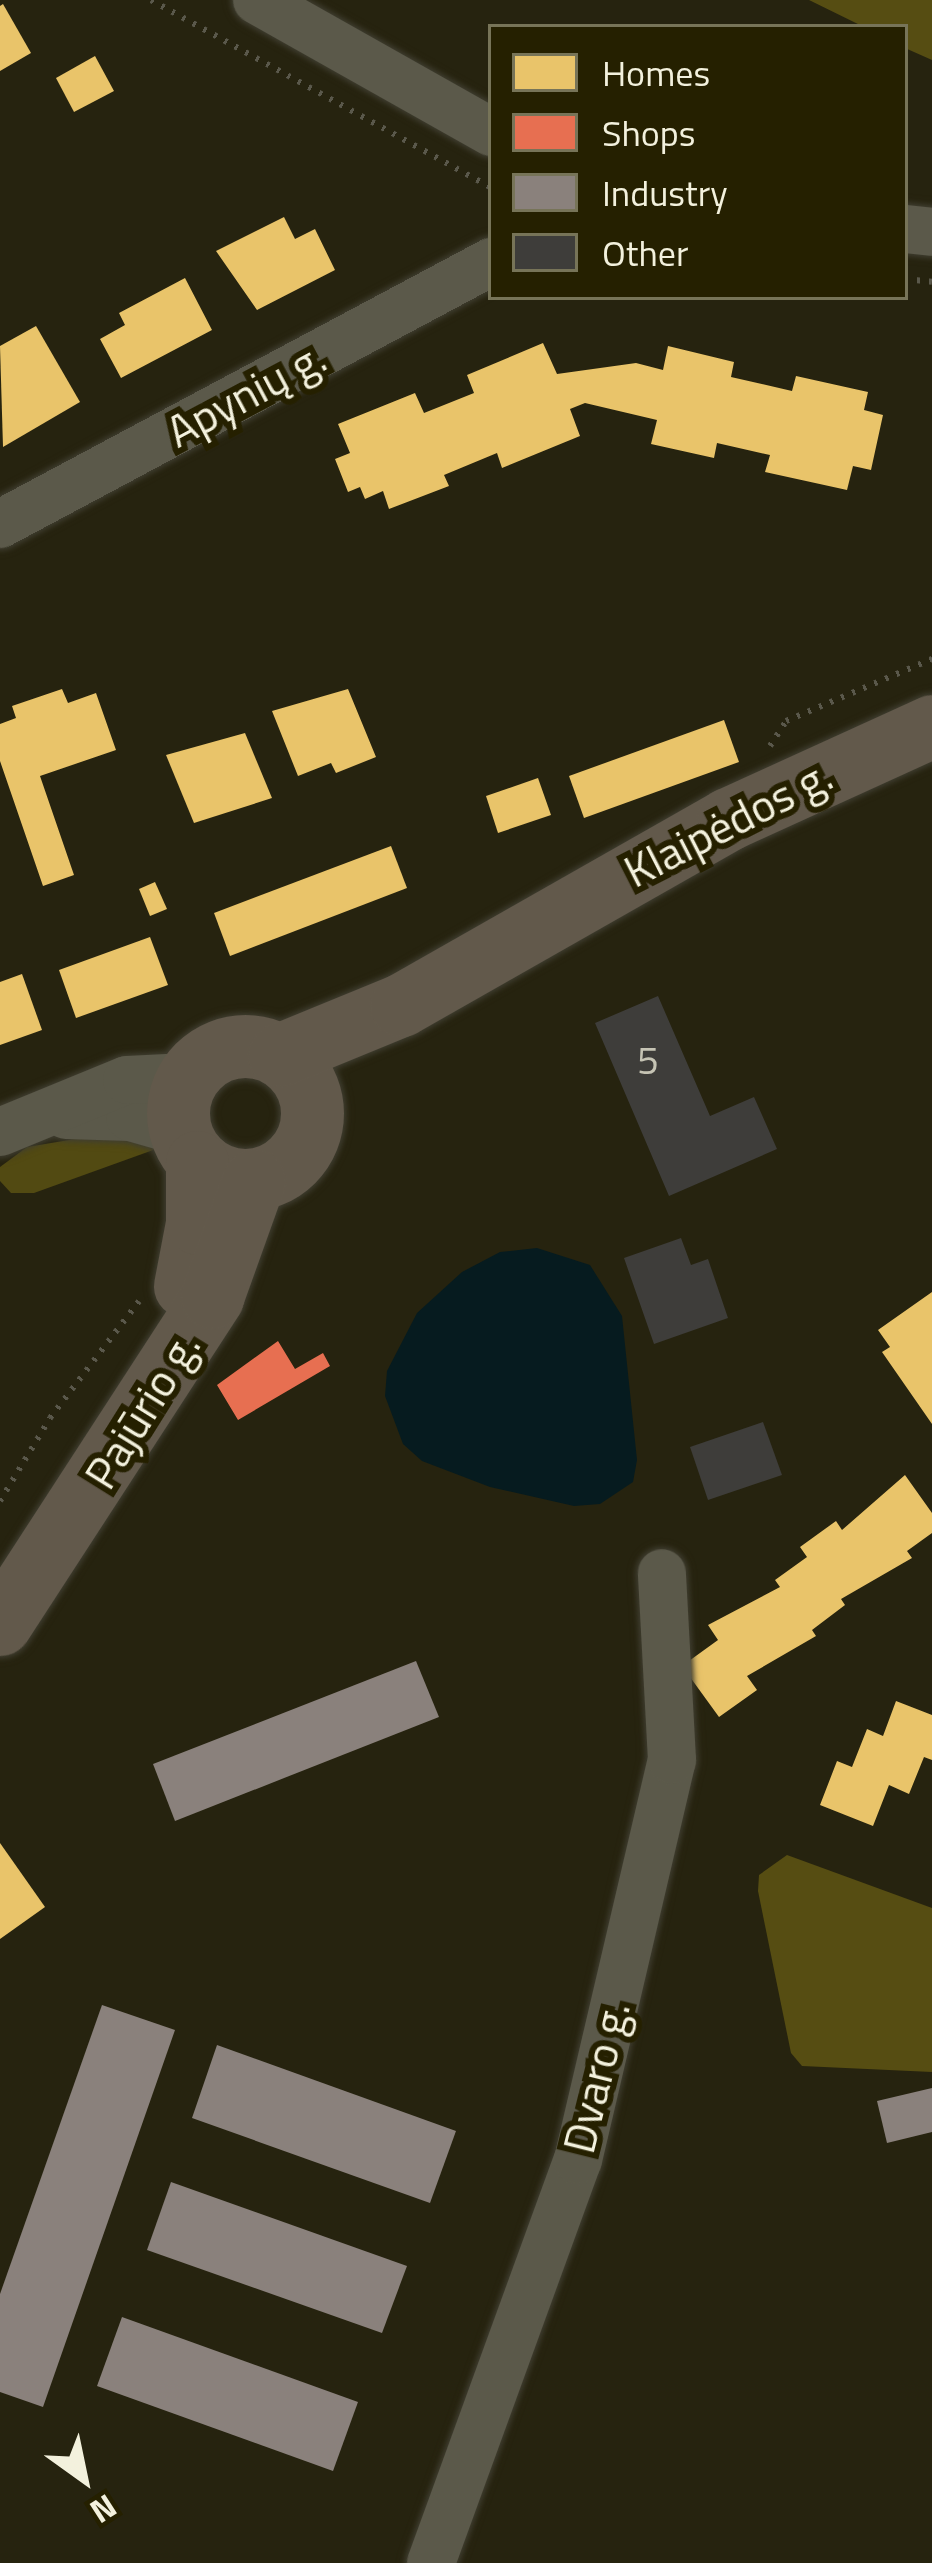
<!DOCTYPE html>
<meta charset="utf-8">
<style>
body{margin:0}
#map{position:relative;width:932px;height:2563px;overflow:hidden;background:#26230f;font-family:"Titillium Web",sans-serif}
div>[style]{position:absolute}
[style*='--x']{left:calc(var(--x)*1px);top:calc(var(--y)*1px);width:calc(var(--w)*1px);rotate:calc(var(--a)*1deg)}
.green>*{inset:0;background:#524a12}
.forest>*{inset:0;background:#564d12}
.water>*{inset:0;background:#061b1f}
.homes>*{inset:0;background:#e9c46a}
.shops>*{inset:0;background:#e76f51}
.industry>*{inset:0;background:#8a817c}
.building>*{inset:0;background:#3e3d3a}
.path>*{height:6px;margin-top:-3px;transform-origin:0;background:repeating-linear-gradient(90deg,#5a584b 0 3px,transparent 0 12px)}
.roads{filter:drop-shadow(0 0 3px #403e31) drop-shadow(0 0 3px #403e31)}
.minor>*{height:48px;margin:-24px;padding:0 24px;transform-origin:24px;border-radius:24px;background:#5b594a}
.major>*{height:63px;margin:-31.5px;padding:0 31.5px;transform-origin:31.5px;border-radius:31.5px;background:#62594b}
.major>.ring{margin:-31.5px;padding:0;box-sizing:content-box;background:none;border:63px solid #62594b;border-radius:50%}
span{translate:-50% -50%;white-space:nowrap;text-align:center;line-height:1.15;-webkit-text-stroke:12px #252000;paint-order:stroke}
.number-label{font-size:39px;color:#c6c4b4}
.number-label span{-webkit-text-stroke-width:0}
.street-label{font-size:45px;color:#f3f1dd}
.legend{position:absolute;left:488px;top:24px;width:420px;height:276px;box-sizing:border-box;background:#252000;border:3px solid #777458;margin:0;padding:15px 21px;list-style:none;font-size:36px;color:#f3f1dd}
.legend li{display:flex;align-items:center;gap:24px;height:60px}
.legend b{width:60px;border:3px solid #777458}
.north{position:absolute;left:24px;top:2419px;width:120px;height:120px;-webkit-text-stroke:9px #252000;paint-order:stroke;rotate:147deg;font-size:33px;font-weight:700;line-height:48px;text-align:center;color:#f3f1dd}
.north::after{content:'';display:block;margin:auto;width:42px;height:54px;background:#f3f1dd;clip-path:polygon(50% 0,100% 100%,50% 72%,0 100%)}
</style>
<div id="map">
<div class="green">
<div style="clip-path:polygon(117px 1132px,156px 1149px,34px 1193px,11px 1193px,0 1181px,0 1167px,27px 1147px)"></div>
</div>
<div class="forest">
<div style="clip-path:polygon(809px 0,932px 0,932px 60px,905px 48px,905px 27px,864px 27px)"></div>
<div style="clip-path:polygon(787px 1855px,932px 1908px,932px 2072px,802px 2066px,791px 2053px,758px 1891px,759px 1875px)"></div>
</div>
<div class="water">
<div style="clip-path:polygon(537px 1248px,590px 1265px,622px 1316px,637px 1460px,633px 1482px,600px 1504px,574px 1506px,490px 1487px,422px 1461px,403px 1444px,385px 1396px,387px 1371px,417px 1313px,462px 1272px,500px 1252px)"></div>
</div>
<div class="homes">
<div style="clip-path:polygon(3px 4px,31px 53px,0 71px,0 6px)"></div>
<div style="clip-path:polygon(95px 56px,114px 91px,74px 112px,56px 78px)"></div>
<div style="clip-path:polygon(284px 217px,295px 239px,315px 229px,335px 270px,257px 310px,216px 251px)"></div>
<div style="clip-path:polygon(185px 278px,212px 330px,121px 378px,100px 339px,125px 325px,119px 313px)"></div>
<div style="clip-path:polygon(36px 326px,80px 402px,3px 447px,0 346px)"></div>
<div style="clip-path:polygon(543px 343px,557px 374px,636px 363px,663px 370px,668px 346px,734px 362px,731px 377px,792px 391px,796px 376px,868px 392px,864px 410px,883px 415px,871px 470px,853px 466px,847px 490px,765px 472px,770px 455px,717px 443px,714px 458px,651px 444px,657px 420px,585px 403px,570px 409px,580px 436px,502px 468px,497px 453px,444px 475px,449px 486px,389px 509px,383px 491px,365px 499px,360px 487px,348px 492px,335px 459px,350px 453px,338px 424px,415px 393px,424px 413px,474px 393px,467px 375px)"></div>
<div style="clip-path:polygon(62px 689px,68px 703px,96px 693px,116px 750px,40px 776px,74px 875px,43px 886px,0 761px,0 724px,16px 718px,12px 706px)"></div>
<div style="clip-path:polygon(348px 689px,376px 757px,336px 773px,331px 763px,298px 776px,272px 711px)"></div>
<div style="clip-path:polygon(724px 720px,739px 762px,584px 818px,569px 776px)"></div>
<div style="clip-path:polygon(245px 733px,272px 798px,194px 823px,166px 755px)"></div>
<div style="clip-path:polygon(538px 778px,551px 815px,498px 833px,486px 796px)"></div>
<div style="clip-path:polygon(391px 846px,407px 888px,230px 956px,214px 913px)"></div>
<div style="clip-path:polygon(155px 882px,167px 909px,150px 916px,139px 889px)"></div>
<div style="clip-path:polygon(150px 937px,168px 985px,76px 1018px,59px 970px)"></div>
<div style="clip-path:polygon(22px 974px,42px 1030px,0 1045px,0 982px)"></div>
<div style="clip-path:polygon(932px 1292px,932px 1424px,882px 1352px,890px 1347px,878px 1330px)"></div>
<div style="clip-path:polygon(905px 1475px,932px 1513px,932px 1533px,907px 1551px,912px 1558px,841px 1599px,845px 1605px,812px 1630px,816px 1636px,747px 1676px,757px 1690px,719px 1717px,682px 1666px,718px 1640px,708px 1625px,780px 1587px,775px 1580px,807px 1557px,800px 1547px,836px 1521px,842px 1530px)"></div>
<div style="clip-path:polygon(896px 1701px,932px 1715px,932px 1760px,924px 1757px,909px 1794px,889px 1785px,873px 1826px,820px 1805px,837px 1761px,852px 1767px,867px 1729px,883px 1736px)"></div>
<div style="clip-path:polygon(0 1843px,45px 1907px,0 1939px)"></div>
</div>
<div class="shops">
<div style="clip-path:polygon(278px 1341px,295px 1369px,323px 1353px,330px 1366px,238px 1420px,217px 1385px)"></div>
</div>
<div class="industry">
<div style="clip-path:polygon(416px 1661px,439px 1717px,175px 1821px,153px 1764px)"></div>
<div style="clip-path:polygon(102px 2005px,175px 2030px,43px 2407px,0 2392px,0 2294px)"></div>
<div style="clip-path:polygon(217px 2045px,456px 2131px,430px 2203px,192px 2118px)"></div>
<div style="clip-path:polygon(932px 2088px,932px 2132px,887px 2143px,877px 2101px)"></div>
<div style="clip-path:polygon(171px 2182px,407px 2266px,382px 2333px,147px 2250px)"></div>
<div style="clip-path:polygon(122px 2317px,358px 2402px,333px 2471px,97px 2386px)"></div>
</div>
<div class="building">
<div style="clip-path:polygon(658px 996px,710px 1116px,754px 1097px,777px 1149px,669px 1196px,595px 1023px)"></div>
<div style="clip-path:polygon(681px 1238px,691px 1265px,708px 1259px,728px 1318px,654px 1344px,624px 1258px)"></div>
<div style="clip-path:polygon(763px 1422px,782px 1475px,708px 1500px,690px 1447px)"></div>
</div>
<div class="path">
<div style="--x:151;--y:0;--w:389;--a:28.9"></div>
<div style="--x:905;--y:279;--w:27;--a:6"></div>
<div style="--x:770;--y:746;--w:30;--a:-57"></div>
<div style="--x:786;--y:721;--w:159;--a:-23"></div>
<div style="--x:0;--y:1501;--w:97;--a:-58.9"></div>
<div style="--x:50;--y:1418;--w:147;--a:-52.7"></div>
</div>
<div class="roads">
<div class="minor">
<div style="--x:257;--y:0;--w:269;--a:29.4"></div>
<div style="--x:905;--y:229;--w:27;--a:6"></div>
<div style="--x:0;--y:524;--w:557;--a:-28.08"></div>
<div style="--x:66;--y:1115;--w:64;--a:1.8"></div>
<div style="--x:130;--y:1117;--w:51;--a:15.9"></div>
<div style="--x:0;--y:1132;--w:137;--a:-22.3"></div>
<div style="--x:127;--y:1080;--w:60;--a:-2.9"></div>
<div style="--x:431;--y:2563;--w:429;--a:-70"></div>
<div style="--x:578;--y:2160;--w:411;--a:-76.8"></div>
<div style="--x:672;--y:1760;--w:187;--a:-93.1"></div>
</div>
<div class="major">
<div class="ring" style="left:178px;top:1046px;width:71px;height:71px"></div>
<div style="--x:279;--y:1055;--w:132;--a:-22.3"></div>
<div style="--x:401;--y:1005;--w:376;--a:-29.6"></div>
<div style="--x:728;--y:819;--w:224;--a:-24.5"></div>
<div style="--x:185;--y:1286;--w:64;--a:-79.2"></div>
<div style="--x:197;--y:1223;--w:61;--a:-90"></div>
<div style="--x:0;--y:1624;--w:390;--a:-57"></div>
<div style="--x:212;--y:1297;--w:124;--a:-70.3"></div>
</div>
</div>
<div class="number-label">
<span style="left:648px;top:1060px">5</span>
</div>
<div class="street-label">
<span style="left:246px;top:394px;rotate:-28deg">Apynių g.</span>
<span style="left:728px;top:823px;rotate:-27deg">Klaipėdos g.</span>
<span style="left:142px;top:1410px;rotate:-58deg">Pajūrio g.</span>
<span style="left:596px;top:2077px;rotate:-76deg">Dvaro g.</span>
</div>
<ul class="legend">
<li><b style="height:33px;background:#e9c46a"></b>Homes</li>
<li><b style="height:33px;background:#e76f51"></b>Shops</li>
<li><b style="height:33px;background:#8a817c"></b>Industry</li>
<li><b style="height:33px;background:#3e3d3a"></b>Other</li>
</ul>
<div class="north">N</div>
</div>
